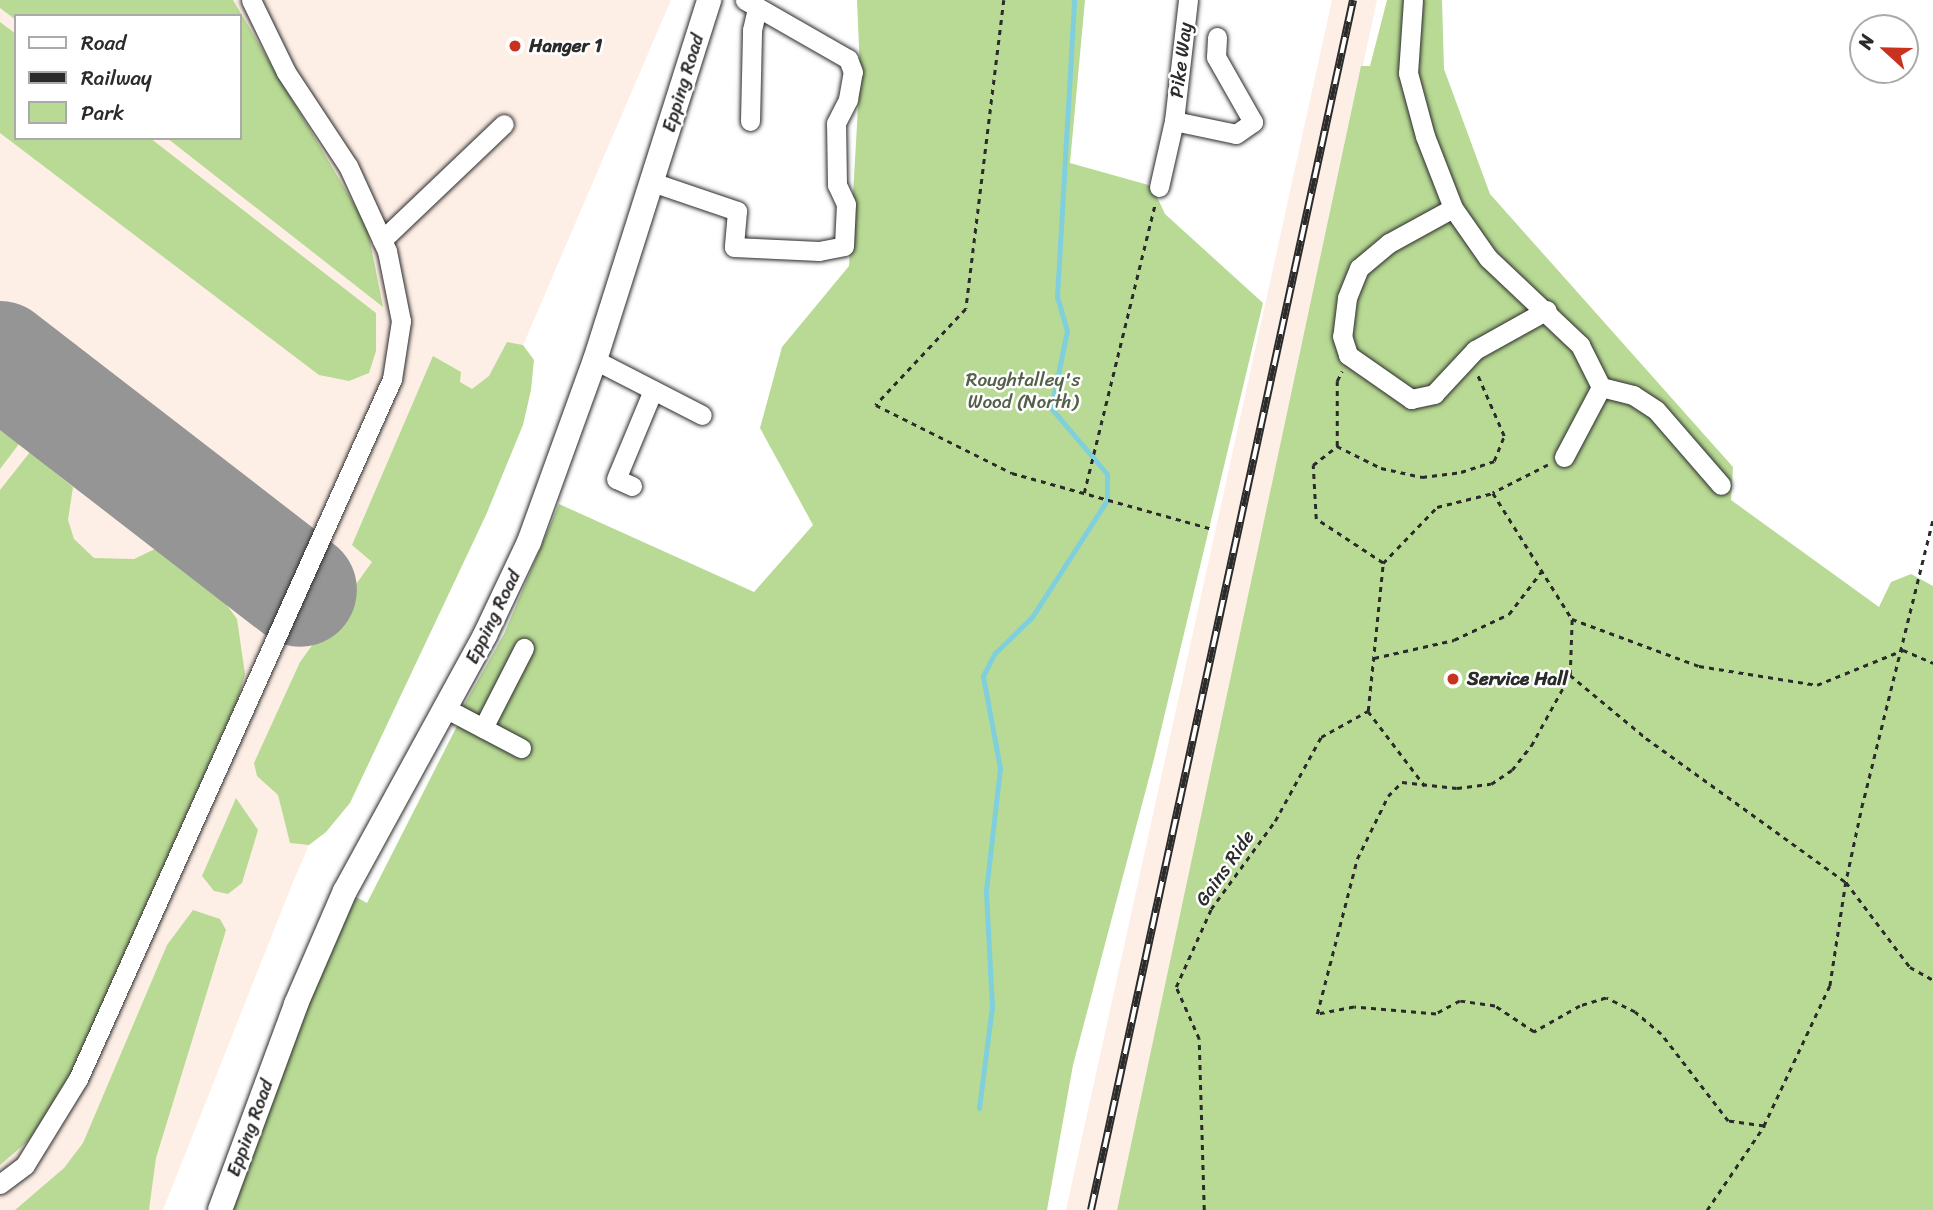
<!DOCTYPE html>
<style>
body{margin:0}
#map{position:relative;width:1933px;height:1210px;overflow:hidden;background:#fff;font-family:Sriracha,sans-serif}
div>[style]{position:absolute}
[style*='--x']{left:calc(var(--x)*1px);top:calc(var(--y)*1px);width:calc(var(--w)*1px);rotate:calc(var(--a)*1deg)}
.built>*{inset:0;background:#feefe6}
.green>*{inset:0;background:#b8da94}
.stream>*{height:5px;margin:-2.5px;padding:0 2.5px;transform-origin:2.5px;border-radius:2.5px;background:#80cfdd}
.runway>*{height:114px;margin:-57px;padding:0 57px;transform-origin:57px;border-radius:57px;background:#959595}
.path>*{height:2.5px;margin-top:-1.25px;transform-origin:0;background:repeating-linear-gradient(90deg,#2b2b2b 0 5px,transparent 0 10px)}
.roads{filter:drop-shadow(0 0 2px #2b2b2b) drop-shadow(0 0 2px #2b2b2b)}
.minor>*{height:19px;margin:-9.5px;padding:0 9.5px;transform-origin:9.5px;border-radius:9.5px;background:#fff}
.major>*{height:24px;margin:-12px;padding:0 12px;transform-origin:12px;border-radius:12px;background:#fff}
.rail>*{height:8px;margin-top:-4px;transform-origin:0;background:repeating-linear-gradient(90deg,#fff 0 16px,#2b2b2b 0 32px);box-sizing:border-box;border-block:2px solid #2b2b2b}
.dots>*{width:19px;height:19px;translate:-50% -50%;box-sizing:border-box;border:4px solid #fff;border-radius:50%}
span{translate:-50% -50%;white-space:nowrap;text-align:center;line-height:1.15;-webkit-text-stroke:5px #fff;paint-order:stroke}
.poi-label{font-size:19px;color:#2b2b2b;font-weight:700}
.left{translate:0 -50%;text-align:left}
.street-label{font-size:19px;color:#2b2b2b}
.park-label{font-size:19px;color:#55604a}
.legend{position:absolute;left:14px;top:14px;width:228px;height:126px;box-sizing:border-box;background:#fff;border:2px solid #aaa;margin:0;padding:9px 12px;list-style:none;font-size:21px;color:#2b2b2b}
.legend li{display:flex;align-items:center;gap:14px;height:35px}
.legend b{width:35px;border:2px solid #aaa}
.north{position:absolute;left:1849px;top:14px;width:70px;height:70px;box-sizing:border-box;background:#fff;border:2px solid #aaa;border-radius:50%;rotate:292deg;font-size:19px;font-weight:700;line-height:28px;text-align:center;color:#2b2b2b}
.north::after{content:'';display:block;margin:auto;width:24px;height:32px;background:#c8321e;clip-path:polygon(50% 0,100% 100%,50% 72%,0 100%)}
</style>
<div id="map">
<div class="built">
<div style="clip-path:polygon(evenodd,0 0,671px 0,291px 887px,163px 1210px,0 1210px,0 0,16px 16px,240px 16px,240px 138px,16px 138px,16px 16px)"></div>
<div style="clip-path:polygon(1332px 0,1377px 0,1117px 1210px,1066px 1210px)"></div>
</div>
<div class="green">
<div style="clip-path:polygon(0 0,233px 0,367px 226px,383px 307px,167px 138px,240px 138px,240px 16px,16px 16px,16px 20px,0 8px)"></div>
<div style="clip-path:polygon(857px 0,1085px 0,1070px 163px,1152px 186px,1165px 214px,1263px 303px,1154px 759px,1073px 1065px,1047px 1210px,220px 1210px,345px 891px,367px 903px,457px 726px,465px 725px,463px 707px,504px 634px,559px 504px,754px 592px,813px 525px,760px 428px,782px 347px,849px 266px,860px 71px)"></div>
<div style="clip-path:polygon(1387px 0,1442px 0,1444px 69px,1490px 194px,1733px 467px,1731px 500px,1879px 607px,1891px 582px,1911px 574px,1933px 586px,1933px 1210px,1117px 1210px,1361px 66px,1370px 66px)"></div>
<div style="clip-path:polygon(0 22px,16px 34px,16px 138px,150px 138px,376px 313px,376px 351px,369px 373px,349px 381px,319px 375px,0 133px)"></div>
<div style="clip-path:polygon(507px 342px,523px 345px,534px 360px,531px 390px,523px 425px,486px 515px,350px 803px,326px 832px,309px 845px,290px 843px,278px 795px,257px 776px,254px 763px,300px 662px,372px 562px,352px 545px,433px 356px,461px 372px,460px 382px,472px 389px,489px 376px)"></div>
<div style="clip-path:polygon(0 428px,19px 444px,0 469px)"></div>
<div style="clip-path:polygon(30px 452px,73px 487px,68px 520px,74px 539px,94px 558px,134px 559px,157px 548px,220px 596px,237px 619px,245px 674px,238px 699px,65px 1087px,28px 1141px,0 1165px,0 490px)"></div>
<div style="clip-path:polygon(236px 798px,258px 830px,242px 883px,228px 894px,214px 891px,202px 876px)"></div>
<div style="clip-path:polygon(193px 910px,220px 919px,226px 930px,156px 1158px,149px 1210px,15px 1210px,64px 1168px,83px 1143px,167px 945px)"></div>
</div>
<div class="stream">
<div style="--x:979;--y:1108;--w:102;--a:-82.7"></div>
<div style="--x:992;--y:1007;--w:116;--a:-93"></div>
<div style="--x:986;--y:891;--w:124;--a:-83.5"></div>
<div style="--x:1000;--y:768;--w:94;--a:-100.5"></div>
<div style="--x:983;--y:676;--w:25;--a:-63"></div>
<div style="--x:994;--y:654;--w:53;--a:-44.2"></div>
<div style="--x:1032;--y:617;--w:139;--a:-57.3"></div>
<div style="--x:1107;--y:500;--w:26;--a:-90"></div>
<div style="--x:1107;--y:474;--w:87;--a:-130.3"></div>
<div style="--x:1051;--y:408;--w:79;--a:-78.3"></div>
<div style="--x:1067;--y:331;--w:35;--a:-106"></div>
<div style="--x:1057;--y:297;--w:297;--a:-86.7"></div>
</div>
<div class="runway">
<div style="--x:0;--y:358;--w:379;--a:37.7"></div>
</div>
<div class="path">
<div style="--x:1004;--y:0;--w:311;--a:97"></div>
<div style="--x:966;--y:309;--w:132;--a:133.2"></div>
<div style="--x:876;--y:405;--w:152;--a:26.6"></div>
<div style="--x:1012;--y:473;--w:205;--a:15.6"></div>
<div style="--x:1337;--y:446;--w:65;--a:-90"></div>
<div style="--x:1337;--y:381;--w:11;--a:-63"></div>
<div style="--x:1548;--y:465;--w:62;--a:153"></div>
<div style="--x:1493;--y:493;--w:149;--a:57.9"></div>
<div style="--x:1084;--y:493;--w:298;--a:-76.2"></div>
<div style="--x:1933;--y:521;--w:291;--a:103.9"></div>
<div style="--x:1863;--y:803;--w:81;--a:102.1"></div>
<div style="--x:1846;--y:882;--w:105;--a:98.7"></div>
<div style="--x:1830;--y:986;--w:155;--a:115.2"></div>
<div style="--x:1764;--y:1126;--w:36;--a:-172"></div>
<div style="--x:1728;--y:1121;--w:110;--a:-127.6"></div>
<div style="--x:1661;--y:1034;--w:34;--a:-140"></div>
<div style="--x:1635;--y:1012;--w:32;--a:-154"></div>
<div style="--x:1606;--y:998;--w:27;--a:163"></div>
<div style="--x:1580;--y:1006;--w:53;--a:150.5"></div>
<div style="--x:1534;--y:1032;--w:47;--a:-146.3"></div>
<div style="--x:1495;--y:1006;--w:35;--a:-172"></div>
<div style="--x:1460;--y:1001;--w:27;--a:152"></div>
<div style="--x:1436;--y:1014;--w:82;--a:-175.1"></div>
<div style="--x:1354;--y:1007;--w:38;--a:169"></div>
<div style="--x:1317;--y:1014;--w:160;--a:-75.5"></div>
<div style="--x:1357;--y:859;--w:70;--a:-63.8"></div>
<div style="--x:1388;--y:796;--w:20;--a:-45"></div>
<div style="--x:1402;--y:782;--w:55;--a:6.2"></div>
<div style="--x:1457;--y:788;--w:34;--a:-7"></div>
<div style="--x:1491;--y:784;--w:25;--a:-34"></div>
<div style="--x:1512;--y:770;--w:31;--a:-52"></div>
<div style="--x:1531;--y:746;--w:81;--a:-61.2"></div>
<div style="--x:1570;--y:675;--w:99;--a:39.7"></div>
<div style="--x:1646;--y:738;--w:246;--a:35.8"></div>
<div style="--x:1846;--y:882;--w:106;--a:53"></div>
<div style="--x:1910;--y:967;--w:26;--a:29"></div>
<div style="--x:1383;--y:563;--w:78;--a:-46"></div>
<div style="--x:1437;--y:507;--w:58;--a:-14"></div>
<div style="--x:1374;--y:658;--w:82;--a:-12.7"></div>
<div style="--x:1454;--y:640;--w:61;--a:-25.3"></div>
<div style="--x:1509;--y:614;--w:53;--a:-52.7"></div>
<div style="--x:1570;--y:675;--w:56;--a:-88"></div>
<div style="--x:1572;--y:619;--w:135;--a:20.3"></div>
<div style="--x:1699;--y:666;--w:120;--a:9.1"></div>
<div style="--x:1817;--y:685;--w:93;--a:-22.1"></div>
<div style="--x:1903;--y:650;--w:33;--a:23"></div>
<div style="--x:1368;--y:711;--w:149;--a:-84.2"></div>
<div style="--x:1383;--y:563;--w:80;--a:-146.7"></div>
<div style="--x:1316;--y:519;--w:54;--a:-93.2"></div>
<div style="--x:1313;--y:465;--w:31;--a:-38"></div>
<div style="--x:1337;--y:446;--w:49;--a:26.6"></div>
<div style="--x:1381;--y:468;--w:42;--a:12.4"></div>
<div style="--x:1422;--y:477;--w:39;--a:-7"></div>
<div style="--x:1461;--y:472;--w:35;--a:-18"></div>
<div style="--x:1494;--y:461;--w:27;--a:-68"></div>
<div style="--x:1504;--y:436;--w:68;--a:-113.5"></div>
<div style="--x:1204;--y:1210;--w:171;--a:-91.7"></div>
<div style="--x:1199;--y:1039;--w:57;--a:-113.9"></div>
<div style="--x:1176;--y:987;--w:85;--a:-65.8"></div>
<div style="--x:1211;--y:909;--w:109;--a:-54"></div>
<div style="--x:1275;--y:821;--w:96;--a:-61.3"></div>
<div style="--x:1321;--y:737;--w:54;--a:-29"></div>
<div style="--x:1368;--y:711;--w:94;--a:52.8"></div>
<div style="--x:1707;--y:1210;--w:102;--a:-55.8"></div>
</div>
<div class="roads">
<div class="minor">
<div style="--x:1413;--y:0;--w:73;--a:93.9"></div>
<div style="--x:1408;--y:73;--w:65;--a:74.9"></div>
<div style="--x:1425;--y:136;--w:77;--a:68.7"></div>
<div style="--x:1453;--y:208;--w:61;--a:55"></div>
<div style="--x:1488;--y:258;--w:127;--a:43.4"></div>
<div style="--x:1580;--y:345;--w:47;--a:63.4"></div>
<div style="--x:1601;--y:387;--w:33;--a:14"></div>
<div style="--x:1633;--y:395;--w:27;--a:33"></div>
<div style="--x:1656;--y:410;--w:99;--a:49.1"></div>
<div style="--x:750;--y:121;--w:91;--a:-88.7"></div>
<div style="--x:752;--y:30;--w:23;--a:-77"></div>
<div style="--x:1174;--y:121;--w:63;--a:11.8"></div>
<div style="--x:1236;--y:134;--w:21;--a:-35"></div>
<div style="--x:1253;--y:122;--w:75;--a:-119.6"></div>
<div style="--x:1216;--y:57;--w:20;--a:-87"></div>
<div style="--x:652;--y:182;--w:90;--a:18.8"></div>
<div style="--x:737;--y:211;--w:36;--a:95"></div>
<div style="--x:734;--y:247;--w:85;--a:2.7"></div>
<div style="--x:819;--y:251;--w:25;--a:-11"></div>
<div style="--x:844;--y:246;--w:42;--a:-87.3"></div>
<div style="--x:846;--y:204;--w:21;--a:-115"></div>
<div style="--x:837;--y:185;--w:62;--a:-90.9"></div>
<div style="--x:836;--y:123;--w:27;--a:-63"></div>
<div style="--x:848;--y:99;--w:27;--a:-80"></div>
<div style="--x:853;--y:72;--w:14;--a:-111"></div>
<div style="--x:848;--y:59;--w:119;--a:-150.2"></div>
<div style="--x:1159;--y:187;--w:68;--a:-77.2"></div>
<div style="--x:1174;--y:121;--w:122;--a:-83.4"></div>
<div style="--x:1453;--y:208;--w:73;--a:151.3"></div>
<div style="--x:1389;--y:243;--w:39;--a:140"></div>
<div style="--x:1359;--y:268;--w:32;--a:112"></div>
<div style="--x:1347;--y:298;--w:38;--a:97"></div>
<div style="--x:1342;--y:336;--w:20;--a:72"></div>
<div style="--x:1348;--y:355;--w:77;--a:34.9"></div>
<div style="--x:1411;--y:399;--w:24;--a:-12"></div>
<div style="--x:1434;--y:394;--w:60;--a:-47"></div>
<div style="--x:1475;--y:350;--w:82;--a:-29.1"></div>
<div style="--x:382;--y:240;--w:168;--a:-43.6"></div>
<div style="--x:595;--y:360;--w:120;--a:27.2"></div>
<div style="--x:1564;--y:457;--w:79;--a:-62.1"></div>
<div style="--x:632;--y:486;--w:17;--a:-156"></div>
<div style="--x:616;--y:479;--w:96;--a:-67.4"></div>
<div style="--x:445;--y:708;--w:86;--a:27.8"></div>
<div style="--x:483;--y:728;--w:90;--a:-62.9"></div>
<div style="--x:0;--y:1184;--w:31;--a:-37"></div>
<div style="--x:25;--y:1165;--w:101;--a:-58.4"></div>
<div style="--x:78;--y:1079;--w:767;--a:-65.84"></div>
<div style="--x:392;--y:379;--w:59;--a:-81.2"></div>
<div style="--x:401;--y:321;--w:71;--a:-101.3"></div>
<div style="--x:387;--y:251;--w:94;--a:-114.6"></div>
<div style="--x:348;--y:166;--w:113;--a:-123.4"></div>
<div style="--x:286;--y:72;--w:80;--a:-115.9"></div>
</div>
<div class="major">
<div style="--x:220;--y:1210;--w:220;--a:-69.7"></div>
<div style="--x:296;--y:1004;--w:123;--a:-66.6"></div>
<div style="--x:345;--y:891;--w:292;--a:-61.3"></div>
<div style="--x:485;--y:635;--w:103;--a:-64.7"></div>
<div style="--x:529;--y:542;--w:194;--a:-70.1"></div>
<div style="--x:595;--y:360;--w:378;--a:-72.4"></div>
</div>
</div>
<div class="rail">
<div style="--x:1091;--y:1210;--w:1238;--a:-77.78"></div>
</div>
<div class="dots">
<div style="left:515px;top:46px;background:#c8321e"></div>
<div style="left:1453px;top:679px;background:#c8321e"></div>
</div>
<div class="poi-label">
<span class="left" style="left:529px;top:46px">Hanger 1</span>
<span class="left" style="left:1467px;top:679px">Service Hall</span>
</div>
<div class="street-label">
<span style="left:1181px;top:60px;rotate:-83deg">Pike Way</span>
<span style="left:683px;top:83px;rotate:-73deg">Epping Road</span>
<span style="left:493px;top:617px;rotate:-64deg">Epping Road</span>
<span style="left:1225px;top:868px;rotate:-55deg">Gains Ride</span>
<span style="left:250px;top:1128px;rotate:-70deg">Epping Road</span>
</div>
<div class="park-label">
<span style="left:1023px;top:391px">Roughtalley's<br>Wood (North)</span>
</div>
<ul class="legend">
<li><b style="height:9px;background:#fff"></b>Road</li>
<li><b style="height:9px;background:#2b2b2b"></b>Railway</li>
<li><b style="height:19px;background:#b8da94"></b>Park</li>
</ul>
<div class="north">N</div>
</div>
